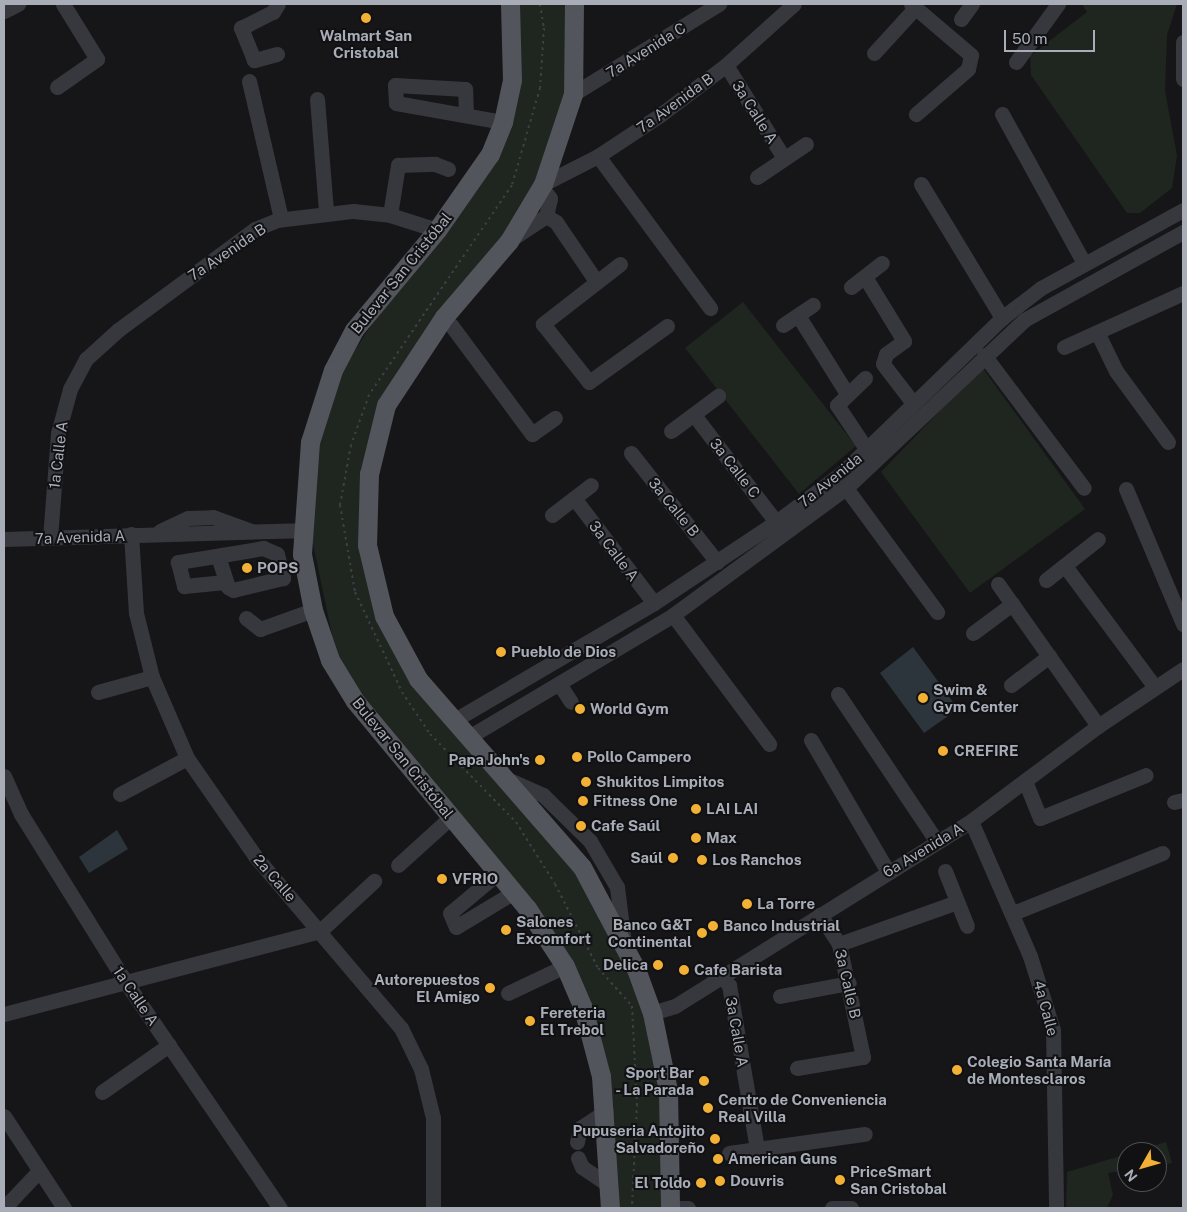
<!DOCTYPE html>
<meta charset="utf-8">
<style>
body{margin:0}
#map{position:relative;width:1187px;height:1212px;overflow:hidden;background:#161618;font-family:"Public Sans",sans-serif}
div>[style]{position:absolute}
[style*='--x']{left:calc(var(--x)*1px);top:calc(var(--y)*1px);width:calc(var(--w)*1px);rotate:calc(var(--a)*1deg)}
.green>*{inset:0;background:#1e261f}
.water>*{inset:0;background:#2c353c}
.path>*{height:2px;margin-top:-1px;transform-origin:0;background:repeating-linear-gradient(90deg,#3d3f44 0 2.5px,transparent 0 6.5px)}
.minor>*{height:15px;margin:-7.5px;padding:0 7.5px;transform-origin:7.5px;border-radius:7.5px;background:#37383d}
.major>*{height:19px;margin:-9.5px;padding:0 9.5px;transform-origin:9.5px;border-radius:9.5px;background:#53555c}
.dots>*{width:14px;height:14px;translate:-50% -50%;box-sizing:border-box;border:2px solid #111113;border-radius:50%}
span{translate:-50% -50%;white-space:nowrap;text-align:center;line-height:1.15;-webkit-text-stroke:4px #111113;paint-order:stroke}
.poi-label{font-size:15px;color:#a8adb8;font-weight:700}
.left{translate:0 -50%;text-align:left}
.right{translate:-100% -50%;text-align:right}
.street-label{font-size:15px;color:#a8adb8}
.frame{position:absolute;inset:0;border:5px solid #a8adb8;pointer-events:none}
.north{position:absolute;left:1117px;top:1142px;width:50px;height:50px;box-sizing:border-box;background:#111113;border:1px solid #4d4f55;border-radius:50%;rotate:232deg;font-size:14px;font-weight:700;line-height:20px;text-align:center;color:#a8adb8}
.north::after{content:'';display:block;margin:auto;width:18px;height:22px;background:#f2b134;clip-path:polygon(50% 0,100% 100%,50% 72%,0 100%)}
.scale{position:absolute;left:1004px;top:30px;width:91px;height:22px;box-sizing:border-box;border:2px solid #a8adb8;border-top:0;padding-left:6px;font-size:15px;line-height:18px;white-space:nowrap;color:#a8adb8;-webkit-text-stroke:4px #111113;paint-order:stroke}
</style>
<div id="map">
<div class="green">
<div style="clip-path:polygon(516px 4px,569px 4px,568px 93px,546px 166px,511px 228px,413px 350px,366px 465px,376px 611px,579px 872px,608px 922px,648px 1016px,662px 1086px,665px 1208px,615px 1208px,575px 975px,357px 690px,335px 649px,308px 520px,315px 443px,340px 374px,386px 302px,499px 149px)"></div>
<div style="clip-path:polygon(1082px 4px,1177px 4px,1167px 35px,1165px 91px,1177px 155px,1172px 188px,1140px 213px,1127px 213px,1031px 75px,1030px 56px,1087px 12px)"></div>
<div style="clip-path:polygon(743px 302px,856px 446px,799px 494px,685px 348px)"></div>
<div style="clip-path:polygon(982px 367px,1085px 509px,970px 593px,881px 472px)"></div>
<div style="clip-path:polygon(1166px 1142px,1172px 1163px,1157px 1167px,1157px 1152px,1133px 1152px)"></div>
<div style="clip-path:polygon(1127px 1154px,1127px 1170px,1108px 1173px,1113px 1195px,1107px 1208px,1066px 1208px,1067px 1172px)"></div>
</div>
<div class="water">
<div style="clip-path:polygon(913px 647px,958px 709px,924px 733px,880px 673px)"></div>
<div style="clip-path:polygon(117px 830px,128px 849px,89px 873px,79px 857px)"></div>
</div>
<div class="path">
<div style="--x:540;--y:4;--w:24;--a:81"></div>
<div style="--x:544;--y:28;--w:60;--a:93.8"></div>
<div style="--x:540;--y:88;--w:101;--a:106.1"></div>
<div style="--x:512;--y:185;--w:254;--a:124.3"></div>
<div style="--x:369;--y:395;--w:53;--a:109.8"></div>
<div style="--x:351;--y:445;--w:61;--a:100.4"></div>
<div style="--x:340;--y:505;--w:88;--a:80.2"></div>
<div style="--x:355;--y:592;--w:110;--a:64.8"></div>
<div style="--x:402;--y:692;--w:50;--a:56.3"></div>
<div style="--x:430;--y:734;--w:123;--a:45.7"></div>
<div style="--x:516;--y:822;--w:73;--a:57.8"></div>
<div style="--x:555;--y:884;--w:94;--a:62.9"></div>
<div style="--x:598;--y:968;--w:51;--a:48.2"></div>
<div style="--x:632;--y:1006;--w:98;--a:87.1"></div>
<div style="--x:637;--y:1104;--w:104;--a:92.8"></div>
</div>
<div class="minor">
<div style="--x:911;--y:4;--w:79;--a:40.4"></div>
<div style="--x:971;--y:55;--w:14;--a:102"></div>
<div style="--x:968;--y:69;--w:69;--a:139.1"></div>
<div style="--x:4;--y:11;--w:16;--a:-27"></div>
<div style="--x:961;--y:19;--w:19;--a:-54"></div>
<div style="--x:1183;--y:42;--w:37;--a:90"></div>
<div style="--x:874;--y:53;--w:62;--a:-47.6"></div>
<div style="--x:277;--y:54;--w:24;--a:165"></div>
<div style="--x:254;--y:60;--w:35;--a:-112"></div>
<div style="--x:241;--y:28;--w:36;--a:-27"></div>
<div style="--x:273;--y:12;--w:9;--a:-58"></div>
<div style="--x:1016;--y:62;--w:72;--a:-54.1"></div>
<div style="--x:726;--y:65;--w:110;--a:58.1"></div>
<div style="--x:249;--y:81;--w:142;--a:76.9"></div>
<div style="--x:57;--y:87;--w:49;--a:-35"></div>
<div style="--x:97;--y:59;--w:65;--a:-121.7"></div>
<div style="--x:573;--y:94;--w:172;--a:-31.7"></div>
<div style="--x:317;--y:99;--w:112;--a:85.4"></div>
<div style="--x:466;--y:114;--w:25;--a:-92"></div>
<div style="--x:465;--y:89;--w:70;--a:-176.7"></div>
<div style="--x:395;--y:85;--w:18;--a:87"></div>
<div style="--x:396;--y:103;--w:109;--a:10.1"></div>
<div style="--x:1002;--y:114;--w:170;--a:61.2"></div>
<div style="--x:598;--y:156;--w:189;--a:53.6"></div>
<div style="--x:757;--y:177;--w:59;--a:-34"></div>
<div style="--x:543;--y:184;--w:62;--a:-27"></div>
<div style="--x:598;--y:156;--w:74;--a:-33.5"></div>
<div style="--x:660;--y:115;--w:83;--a:-37.1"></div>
<div style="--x:726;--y:65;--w:91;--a:-41.9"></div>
<div style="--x:921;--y:184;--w:157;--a:58.8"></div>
<div style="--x:390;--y:215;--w:51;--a:-80.9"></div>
<div style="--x:398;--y:165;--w:37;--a:-2"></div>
<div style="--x:435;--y:164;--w:14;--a:21"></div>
<div style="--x:546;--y:216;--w:12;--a:31"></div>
<div style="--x:556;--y:222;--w:71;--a:55.9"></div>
<div style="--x:510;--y:240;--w:43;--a:-33.7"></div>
<div style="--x:546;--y:216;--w:18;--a:-77"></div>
<div style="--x:550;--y:198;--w:14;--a:-129"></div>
<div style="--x:620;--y:264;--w:98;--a:142.1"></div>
<div style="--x:543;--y:324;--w:74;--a:51.6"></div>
<div style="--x:589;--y:382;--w:96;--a:-35.7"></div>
<div style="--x:865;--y:277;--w:75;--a:58.6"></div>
<div style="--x:904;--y:341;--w:22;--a:144"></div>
<div style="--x:886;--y:354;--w:10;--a:107"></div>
<div style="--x:883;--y:364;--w:49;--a:52.4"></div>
<div style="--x:851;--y:287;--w:39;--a:-38"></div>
<div style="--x:799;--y:317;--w:89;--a:57.9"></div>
<div style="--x:451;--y:325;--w:136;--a:53.4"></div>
<div style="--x:532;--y:434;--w:28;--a:-35"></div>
<div style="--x:783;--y:325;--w:36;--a:-34"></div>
<div style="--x:1098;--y:334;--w:41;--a:64.1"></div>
<div style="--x:1116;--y:371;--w:88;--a:53.8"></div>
<div style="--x:1064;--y:347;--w:131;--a:-24.4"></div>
<div style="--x:984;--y:355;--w:166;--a:53.1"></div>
<div style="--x:865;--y:378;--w:39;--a:136"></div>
<div style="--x:837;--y:405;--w:54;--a:56.3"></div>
<div style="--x:694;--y:415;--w:135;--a:52.5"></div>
<div style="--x:671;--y:431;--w:59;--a:-36.7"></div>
<div style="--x:631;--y:453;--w:139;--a:51.7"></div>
<div style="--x:846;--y:488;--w:154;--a:53.7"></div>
<div style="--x:1126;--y:489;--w:147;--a:67.1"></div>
<div style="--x:574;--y:498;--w:132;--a:52.7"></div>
<div style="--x:552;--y:515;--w:49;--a:-37.6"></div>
<div style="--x:160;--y:531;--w:31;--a:-25"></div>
<div style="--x:188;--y:518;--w:25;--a:-2"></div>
<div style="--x:213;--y:517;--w:40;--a:20.2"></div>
<div style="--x:131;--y:534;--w:79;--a:86.4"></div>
<div style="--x:136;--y:613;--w:66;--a:76"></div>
<div style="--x:152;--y:677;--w:88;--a:66.6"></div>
<div style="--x:187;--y:758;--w:119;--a:55.2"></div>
<div style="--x:255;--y:856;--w:226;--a:49.7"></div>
<div style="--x:401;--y:1028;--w:46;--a:64"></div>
<div style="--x:421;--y:1069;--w:50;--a:76.2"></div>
<div style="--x:433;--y:1118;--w:90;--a:90"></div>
<div style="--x:50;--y:538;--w:105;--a:-85.6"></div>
<div style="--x:58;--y:433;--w:46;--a:-74.7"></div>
<div style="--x:70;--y:389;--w:34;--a:-62"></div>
<div style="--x:86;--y:359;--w:43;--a:-42.2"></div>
<div style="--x:118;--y:330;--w:170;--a:-36.4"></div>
<div style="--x:255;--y:229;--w:24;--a:-22"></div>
<div style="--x:277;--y:220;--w:77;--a:-6.8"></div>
<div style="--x:353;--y:211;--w:37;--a:6"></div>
<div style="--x:390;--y:215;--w:49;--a:17.7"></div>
<div style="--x:4;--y:539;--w:297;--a:-1.7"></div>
<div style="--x:263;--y:548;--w:15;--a:23"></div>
<div style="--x:277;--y:554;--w:25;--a:76"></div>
<div style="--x:283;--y:578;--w:51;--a:166.5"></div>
<div style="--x:233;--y:590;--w:6;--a:-149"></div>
<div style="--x:228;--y:587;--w:28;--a:-108"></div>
<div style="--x:219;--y:560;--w:6;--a:-59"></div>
<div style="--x:222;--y:555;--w:42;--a:-9.7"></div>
<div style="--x:222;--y:555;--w:45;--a:171"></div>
<div style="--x:178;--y:562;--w:25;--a:76"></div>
<div style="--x:184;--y:586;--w:41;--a:-5.6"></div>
<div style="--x:1065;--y:566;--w:149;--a:53.4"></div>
<div style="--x:1046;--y:580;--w:66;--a:-38.3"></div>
<div style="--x:998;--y:584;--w:174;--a:54.8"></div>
<div style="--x:673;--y:615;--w:161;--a:53.3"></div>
<div style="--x:246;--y:618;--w:18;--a:38"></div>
<div style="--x:260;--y:629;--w:56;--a:-19.7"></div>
<div style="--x:973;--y:633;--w:49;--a:-36.6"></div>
<div style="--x:560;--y:685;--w:20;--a:57"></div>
<div style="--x:1011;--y:685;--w:48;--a:-37.3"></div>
<div style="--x:98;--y:692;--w:56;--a:-15.5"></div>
<div style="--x:838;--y:694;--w:178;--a:56.2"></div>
<div style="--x:453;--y:721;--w:233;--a:-30.4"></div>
<div style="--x:654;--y:603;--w:146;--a:-33.6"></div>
<div style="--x:776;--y:522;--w:82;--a:-36.6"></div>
<div style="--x:842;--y:473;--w:223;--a:-44.1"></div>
<div style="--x:1002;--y:318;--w:49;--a:-37.6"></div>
<div style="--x:1041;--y:288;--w:162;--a:-28.8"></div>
<div style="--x:467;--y:738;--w:240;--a:-30.8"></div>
<div style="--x:673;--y:615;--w:215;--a:-36.3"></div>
<div style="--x:846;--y:488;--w:245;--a:-43.3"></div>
<div style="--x:1024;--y:320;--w:182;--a:-29"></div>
<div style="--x:811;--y:740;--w:153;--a:59.7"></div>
<div style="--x:4;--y:776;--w:42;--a:65.9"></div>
<div style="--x:21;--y:814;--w:197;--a:58.1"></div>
<div style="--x:125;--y:981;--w:275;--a:55.7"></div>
<div style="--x:505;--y:778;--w:42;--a:24.1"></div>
<div style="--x:543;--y:795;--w:66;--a:44.4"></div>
<div style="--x:590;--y:841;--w:53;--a:59.6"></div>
<div style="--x:617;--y:887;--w:56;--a:82.9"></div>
<div style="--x:1025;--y:781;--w:40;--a:68"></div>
<div style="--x:1040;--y:818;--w:114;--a:-22.1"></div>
<div style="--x:120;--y:794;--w:76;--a:-28.2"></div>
<div style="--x:1174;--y:802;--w:9;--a:-13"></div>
<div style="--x:971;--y:821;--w:147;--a:66.4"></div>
<div style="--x:1030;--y:956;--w:77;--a:72.7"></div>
<div style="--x:1053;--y:1030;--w:178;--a:89"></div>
<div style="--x:398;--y:865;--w:72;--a:-42.2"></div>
<div style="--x:945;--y:871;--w:59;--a:68.2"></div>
<div style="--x:498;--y:873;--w:62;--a:140.2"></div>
<div style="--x:450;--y:913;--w:15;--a:67"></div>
<div style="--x:456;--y:927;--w:68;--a:-31.1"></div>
<div style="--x:1013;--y:913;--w:161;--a:-21.9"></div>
<div style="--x:839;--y:944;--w:125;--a:-19.6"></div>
<div style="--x:722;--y:977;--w:11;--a:49"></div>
<div style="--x:729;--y:985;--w:166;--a:80.3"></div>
<div style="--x:508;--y:993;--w:63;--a:-25.3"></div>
<div style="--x:780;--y:996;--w:70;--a:-10.7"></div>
<div style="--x:652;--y:1013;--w:24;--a:-17"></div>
<div style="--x:675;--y:1006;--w:349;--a:-32"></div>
<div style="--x:971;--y:821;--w:159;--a:-36.8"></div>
<div style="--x:1098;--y:726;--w:102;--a:-33.8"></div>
<div style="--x:4;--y:1014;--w:327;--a:-14.7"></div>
<div style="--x:320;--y:931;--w:74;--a:-42.8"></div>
<div style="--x:797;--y:1068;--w:67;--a:-9.5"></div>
<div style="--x:863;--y:1057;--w:116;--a:-102"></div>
<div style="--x:839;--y:944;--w:35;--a:-123"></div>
<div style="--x:102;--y:1092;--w:82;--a:-35"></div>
<div style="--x:4;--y:1116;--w:110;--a:56.9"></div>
<div style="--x:577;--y:1142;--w:14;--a:-78"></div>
<div style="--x:580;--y:1128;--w:31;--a:-33"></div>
<div style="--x:729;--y:1153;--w:137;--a:-8"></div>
<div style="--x:578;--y:1158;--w:10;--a:66"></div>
<div style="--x:582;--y:1167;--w:34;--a:34"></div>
<div style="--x:4;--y:1208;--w:51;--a:-46.6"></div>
<div style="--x:673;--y:1208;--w:15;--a:0"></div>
<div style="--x:832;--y:1208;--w:19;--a:0"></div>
</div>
<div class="major">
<div style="--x:510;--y:4;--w:76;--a:88.5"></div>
<div style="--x:512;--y:80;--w:43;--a:102.1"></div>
<div style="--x:503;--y:122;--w:35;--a:112"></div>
<div style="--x:490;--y:154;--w:93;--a:124.9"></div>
<div style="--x:437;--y:230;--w:130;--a:129.7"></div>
<div style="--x:354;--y:330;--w:45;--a:117.7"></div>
<div style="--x:333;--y:370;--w:76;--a:107.7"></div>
<div style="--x:310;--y:442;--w:112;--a:94.1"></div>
<div style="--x:302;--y:554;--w:57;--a:78.9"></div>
<div style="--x:313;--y:610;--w:53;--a:71.2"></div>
<div style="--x:330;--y:660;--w:48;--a:58.6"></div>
<div style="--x:355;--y:701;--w:269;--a:50.3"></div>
<div style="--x:527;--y:908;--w:69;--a:56.8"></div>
<div style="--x:565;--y:966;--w:46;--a:66.8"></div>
<div style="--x:583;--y:1008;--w:70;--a:75.2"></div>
<div style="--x:601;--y:1076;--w:132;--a:86.1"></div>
<div style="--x:574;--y:4;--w:90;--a:90.6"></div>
<div style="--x:573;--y:94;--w:95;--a:108.4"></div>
<div style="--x:543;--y:184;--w:66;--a:120.8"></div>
<div style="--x:509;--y:241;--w:100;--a:130.5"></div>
<div style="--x:444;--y:317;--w:105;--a:123.4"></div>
<div style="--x:386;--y:405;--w:71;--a:103.8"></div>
<div style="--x:369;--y:474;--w:71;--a:91.6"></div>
<div style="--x:367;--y:545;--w:73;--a:76.5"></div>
<div style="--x:384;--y:616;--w:72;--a:61.6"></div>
<div style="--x:418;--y:679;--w:249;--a:48.9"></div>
<div style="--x:582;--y:867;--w:115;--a:62.1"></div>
<div style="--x:636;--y:969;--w:47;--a:70"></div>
<div style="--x:652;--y:1013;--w:79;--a:78.3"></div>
<div style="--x:668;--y:1090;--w:118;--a:89"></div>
</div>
<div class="dots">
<div style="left:366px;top:18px;background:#f2b134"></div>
<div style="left:247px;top:568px;background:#f2b134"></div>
<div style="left:501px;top:652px;background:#f2b134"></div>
<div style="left:923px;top:698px;background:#f2b134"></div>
<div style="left:580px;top:709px;background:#f2b134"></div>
<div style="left:943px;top:751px;background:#f2b134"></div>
<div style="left:577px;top:757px;background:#f2b134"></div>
<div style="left:540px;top:760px;background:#f2b134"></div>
<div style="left:586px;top:782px;background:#f2b134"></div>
<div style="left:583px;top:801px;background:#f2b134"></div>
<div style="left:696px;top:809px;background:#f2b134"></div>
<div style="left:581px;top:826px;background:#f2b134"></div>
<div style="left:696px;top:838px;background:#f2b134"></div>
<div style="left:673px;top:858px;background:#f2b134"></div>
<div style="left:702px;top:860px;background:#f2b134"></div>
<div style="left:442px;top:879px;background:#f2b134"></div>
<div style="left:747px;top:904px;background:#f2b134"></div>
<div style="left:713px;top:926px;background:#f2b134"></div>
<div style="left:506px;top:930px;background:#f2b134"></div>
<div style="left:702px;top:933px;background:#f2b134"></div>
<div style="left:658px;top:965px;background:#f2b134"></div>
<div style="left:684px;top:970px;background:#f2b134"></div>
<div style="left:490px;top:988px;background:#f2b134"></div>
<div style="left:530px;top:1021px;background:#f2b134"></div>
<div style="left:957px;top:1070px;background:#f2b134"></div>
<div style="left:704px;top:1081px;background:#f2b134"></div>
<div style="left:708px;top:1108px;background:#f2b134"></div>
<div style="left:715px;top:1139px;background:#f2b134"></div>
<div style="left:718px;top:1159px;background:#f2b134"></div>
<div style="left:840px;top:1180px;background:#f2b134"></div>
<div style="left:720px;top:1181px;background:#f2b134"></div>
<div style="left:701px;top:1183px;background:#f2b134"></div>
</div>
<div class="poi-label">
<span style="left:366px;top:44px">Walmart San<br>Cristobal</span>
<span class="left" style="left:257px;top:568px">POPS</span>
<span class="left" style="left:511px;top:652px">Pueblo de Dios</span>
<span class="left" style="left:933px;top:698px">Swim &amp;<br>Gym Center</span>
<span class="left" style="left:590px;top:709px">World Gym</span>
<span class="left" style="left:954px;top:751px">CREFIRE</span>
<span class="left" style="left:587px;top:757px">Pollo Campero</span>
<span class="right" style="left:530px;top:760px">Papa John's</span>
<span class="left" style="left:596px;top:782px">Shukitos Limpitos</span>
<span class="left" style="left:593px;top:801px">Fitness One</span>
<span class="left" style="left:706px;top:809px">LAI LAI</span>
<span class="left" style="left:591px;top:826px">Cafe Saúl</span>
<span class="left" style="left:706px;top:838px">Max</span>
<span class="right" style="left:663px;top:858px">Saúl</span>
<span class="left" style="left:712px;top:860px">Los Ranchos</span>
<span class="left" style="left:452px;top:879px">VFRIO</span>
<span class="left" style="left:757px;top:904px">La Torre</span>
<span class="left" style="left:516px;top:930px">Salones<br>Excomfort</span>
<span class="right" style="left:692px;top:933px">Banco G&amp;T<br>Continental</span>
<span class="left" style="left:723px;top:926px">Banco Industrial</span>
<span class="right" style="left:648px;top:965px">Delica</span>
<span class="left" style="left:694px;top:970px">Cafe Barista</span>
<span class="right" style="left:480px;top:988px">Autorepuestos<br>El Amigo</span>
<span class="left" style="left:540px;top:1021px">Fereteria<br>El Trebol</span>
<span class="left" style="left:967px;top:1070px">Colegio Santa María<br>de Montesclaros</span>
<span class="right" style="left:694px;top:1081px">Sport Bar<br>- La Parada</span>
<span class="left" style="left:718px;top:1108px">Centro de Conveniencia<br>Real Villa</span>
<span class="right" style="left:705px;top:1139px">Pupuseria Antojito<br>Salvadoreño</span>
<span class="left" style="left:728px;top:1159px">American Guns</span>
<span class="left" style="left:850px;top:1180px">PriceSmart<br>San Cristobal</span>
<span class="left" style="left:730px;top:1181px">Douvris</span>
<span class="right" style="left:691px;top:1183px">El Toldo</span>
</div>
<div class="street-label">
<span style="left:646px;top:50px;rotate:-32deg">7a Avenida C</span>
<span style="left:675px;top:103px;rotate:-36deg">7a Avenida B</span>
<span style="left:755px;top:112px;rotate:58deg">3a Calle A</span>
<span style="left:227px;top:252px;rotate:-34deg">7a Avenida B</span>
<span style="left:401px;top:273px;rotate:-51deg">Bulevar San Cristóbal</span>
<span style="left:58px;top:455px;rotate:-83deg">1a Calle A</span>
<span style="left:735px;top:468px;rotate:52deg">3a Calle C</span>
<span style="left:830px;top:480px;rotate:-39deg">7a Avenida</span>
<span style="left:674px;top:507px;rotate:51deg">3a Calle B</span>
<span style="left:80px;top:537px;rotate:-2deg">7a Avenida A</span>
<span style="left:614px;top:551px;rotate:53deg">3a Calle A</span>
<span style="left:403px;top:758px;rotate:51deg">Bulevar San Cristóbal</span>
<span style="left:923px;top:850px;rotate:-31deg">6a Avenida A</span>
<span style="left:275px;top:878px;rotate:49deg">2a Calle</span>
<span style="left:848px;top:984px;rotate:77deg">3a Calle B</span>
<span style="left:136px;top:996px;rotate:56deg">1a Calle A</span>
<span style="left:1046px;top:1008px;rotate:75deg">4a Calle</span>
<span style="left:737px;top:1032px;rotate:80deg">3a Calle A</span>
</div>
<div class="frame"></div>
<div class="north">N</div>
<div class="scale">50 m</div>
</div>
